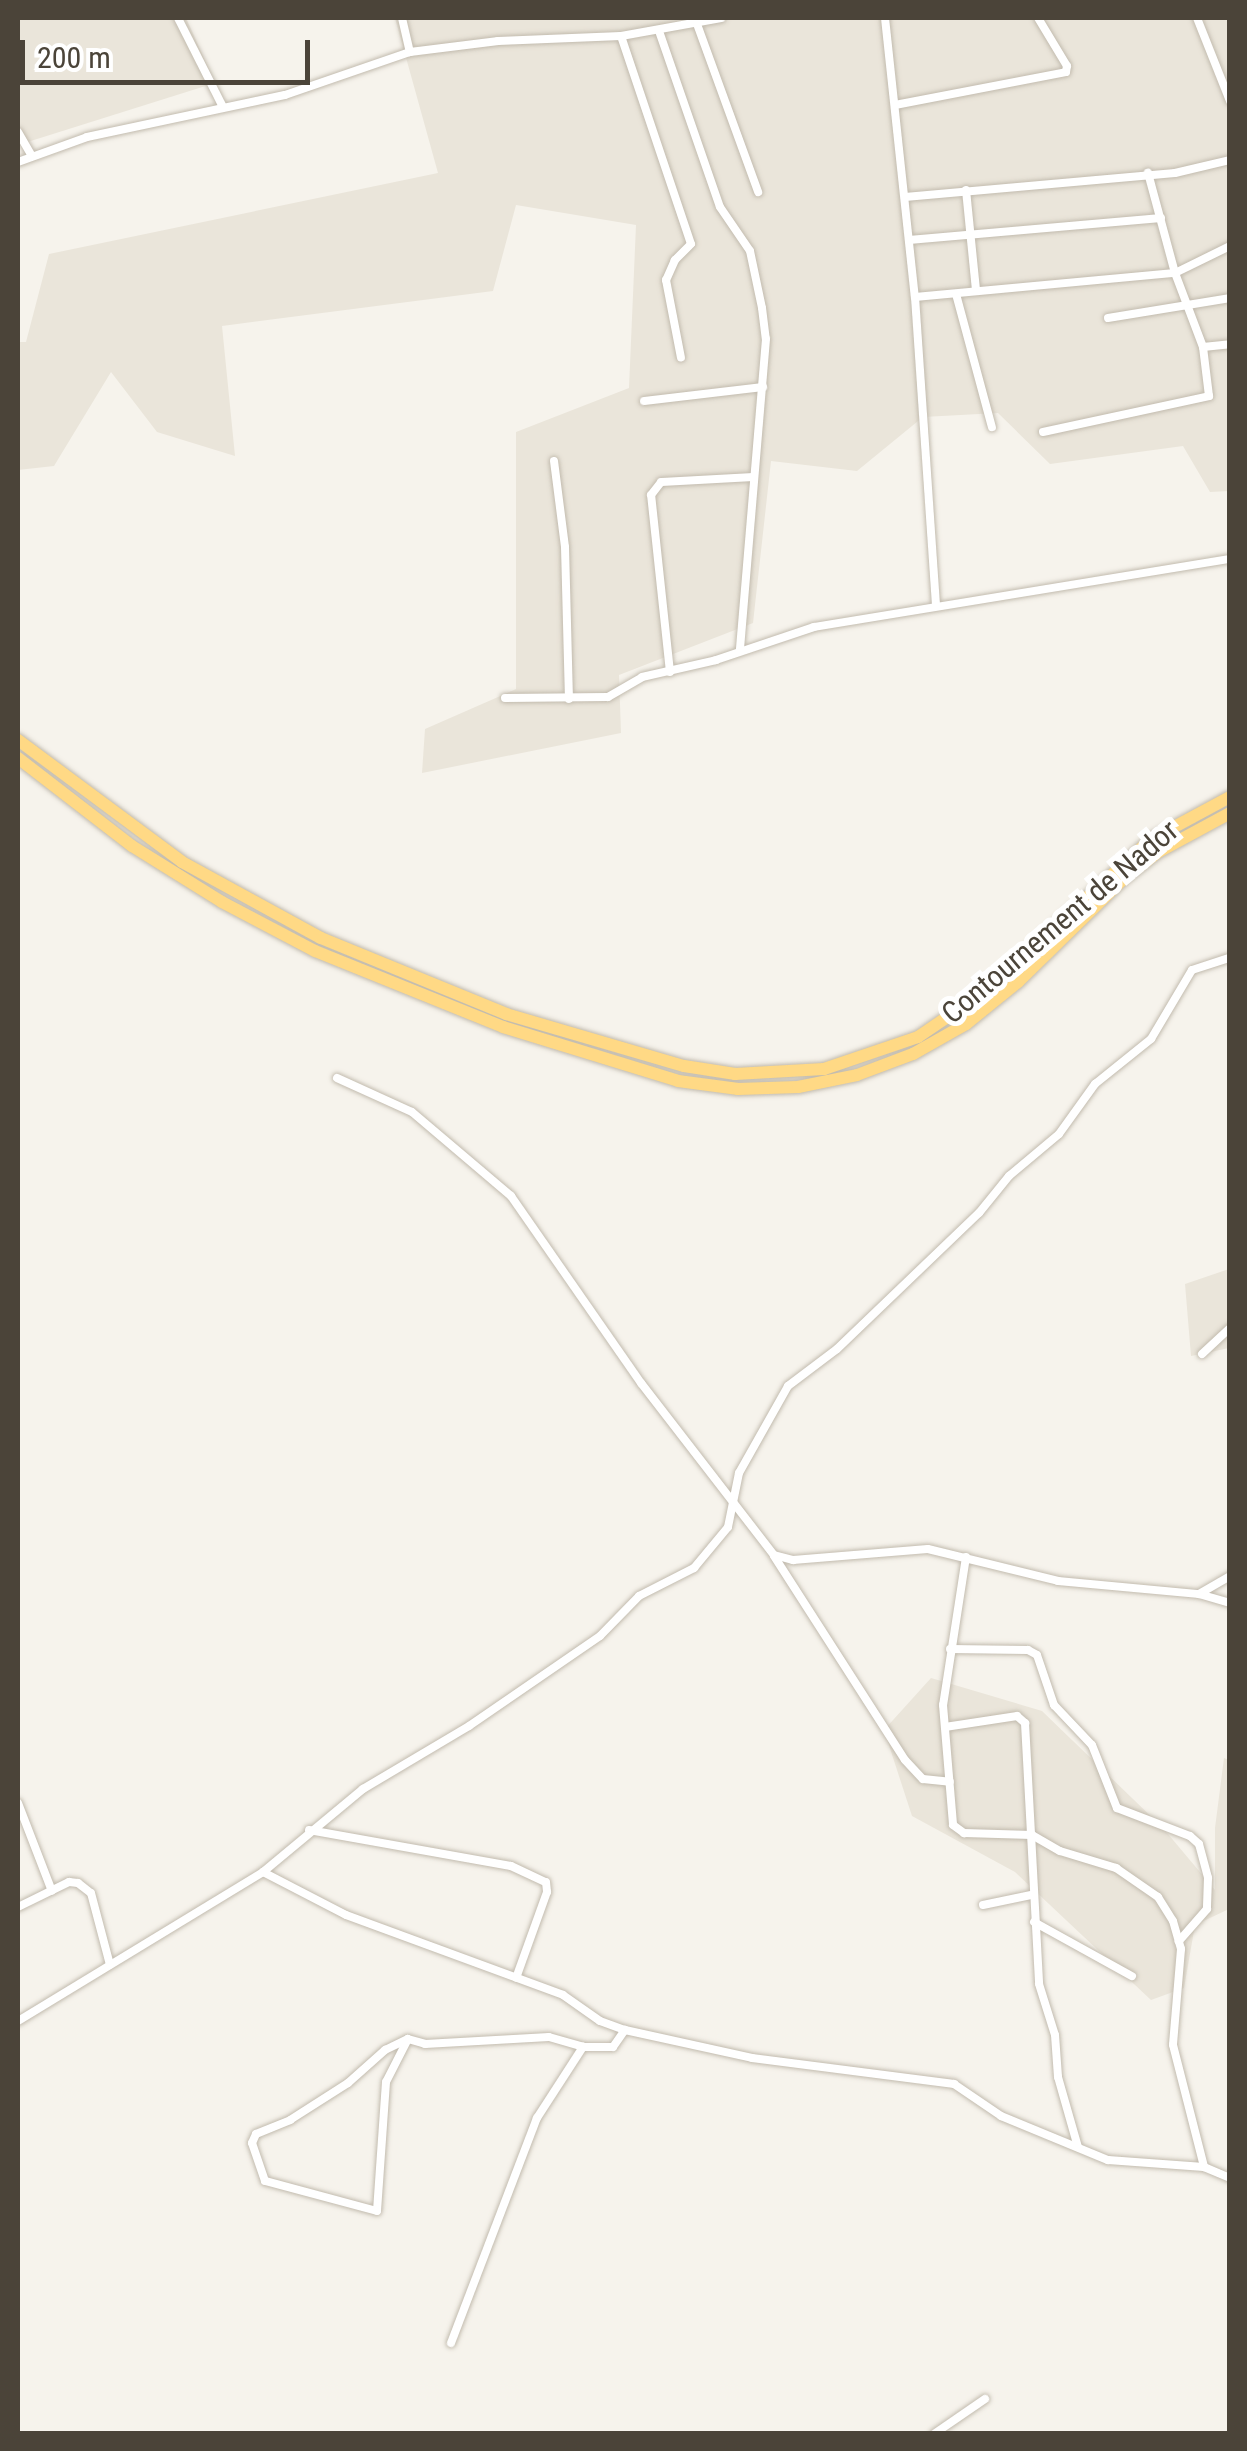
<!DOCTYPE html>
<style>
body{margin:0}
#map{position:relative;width:1247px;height:2451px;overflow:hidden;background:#f6f3ec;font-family:"Roboto Condensed",sans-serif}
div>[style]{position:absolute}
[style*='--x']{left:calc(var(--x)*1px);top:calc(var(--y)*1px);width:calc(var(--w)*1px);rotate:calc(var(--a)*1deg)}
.residential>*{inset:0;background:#eae5da}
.roads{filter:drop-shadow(0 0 2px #c2bbae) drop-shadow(0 0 2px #c2bbae)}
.minor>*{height:8px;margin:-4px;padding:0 4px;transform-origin:4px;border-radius:4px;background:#fff}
.trunk>*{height:12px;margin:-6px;padding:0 6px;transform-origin:6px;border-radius:6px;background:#ffd985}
span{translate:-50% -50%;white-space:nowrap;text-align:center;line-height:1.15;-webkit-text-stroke:10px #fff;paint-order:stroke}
.street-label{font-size:30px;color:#4b4439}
.frame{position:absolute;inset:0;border:20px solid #4b4439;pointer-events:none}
.scale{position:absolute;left:20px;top:40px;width:290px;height:45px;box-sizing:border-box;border:5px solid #4b4439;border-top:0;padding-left:12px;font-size:30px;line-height:35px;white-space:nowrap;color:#4b4439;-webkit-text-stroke:8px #fff;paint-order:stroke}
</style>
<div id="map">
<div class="residential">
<div style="clip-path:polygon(18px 18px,186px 18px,215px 83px,18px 145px)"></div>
<div style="clip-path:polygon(395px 18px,1229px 18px,1229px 491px,1210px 492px,1183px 446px,1050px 464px,998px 413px,923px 417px,857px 471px,771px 461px,753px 623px,619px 675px,621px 733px,422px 773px,425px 729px,516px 689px,516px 432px,629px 388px,636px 225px,516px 205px,493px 291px,222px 326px,235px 456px,157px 432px,111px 372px,54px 466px,18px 470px,18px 342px,26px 342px,49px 254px,438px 173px)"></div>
<div style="clip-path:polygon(1229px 1269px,1229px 1348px,1191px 1356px,1185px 1284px)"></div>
<div style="clip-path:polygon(931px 1678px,1042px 1711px,1163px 1828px,1215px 1890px,1215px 1828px,1224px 1758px,1229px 1760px,1229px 1909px,1195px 1925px,1184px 1988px,1151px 2000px,1015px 1872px,912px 1816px,884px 1730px)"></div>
</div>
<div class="roads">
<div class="minor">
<div style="--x:178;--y:18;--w:100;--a:63.2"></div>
<div style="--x:402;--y:18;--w:35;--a:77"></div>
<div style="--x:885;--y:18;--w:281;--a:83.9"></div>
<div style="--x:915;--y:297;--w:308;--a:86.1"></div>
<div style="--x:1197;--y:18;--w:89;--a:68.3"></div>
<div style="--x:697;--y:24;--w:179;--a:70"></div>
<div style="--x:659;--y:31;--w:186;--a:70.9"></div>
<div style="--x:720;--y:207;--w:53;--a:55.7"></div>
<div style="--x:750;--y:251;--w:58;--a:78.1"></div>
<div style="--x:762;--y:308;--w:31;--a:83"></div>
<div style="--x:766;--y:339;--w:313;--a:94.8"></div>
<div style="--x:621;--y:36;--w:219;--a:71.4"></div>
<div style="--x:691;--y:244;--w:23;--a:135"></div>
<div style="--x:675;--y:260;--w:22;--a:114"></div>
<div style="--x:666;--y:280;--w:79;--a:79.1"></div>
<div style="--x:895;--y:105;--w:174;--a:-10.9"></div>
<div style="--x:1066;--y:72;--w:6;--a:-81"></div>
<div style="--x:1067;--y:66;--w:56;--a:-121.1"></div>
<div style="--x:18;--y:132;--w:28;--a:60"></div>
<div style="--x:18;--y:162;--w:73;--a:-19.9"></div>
<div style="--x:87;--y:137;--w:202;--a:-12"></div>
<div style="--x:285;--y:95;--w:132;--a:-19"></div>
<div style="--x:410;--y:52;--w:89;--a:-7.1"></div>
<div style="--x:498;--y:41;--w:123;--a:-2.3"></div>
<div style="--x:621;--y:36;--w:102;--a:-10.2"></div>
<div style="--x:966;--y:190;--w:101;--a:84.3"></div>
<div style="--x:905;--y:197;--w:271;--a:-5.1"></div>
<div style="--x:1175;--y:173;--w:57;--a:-13.3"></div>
<div style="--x:909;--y:240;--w:253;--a:-5"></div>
<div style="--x:956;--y:294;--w:138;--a:74.9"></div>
<div style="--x:915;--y:297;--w:261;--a:-5.3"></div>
<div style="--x:1175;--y:273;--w:61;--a:-26.1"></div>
<div style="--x:1108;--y:318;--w:124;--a:-9.3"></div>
<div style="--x:1203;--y:347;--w:27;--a:-6"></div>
<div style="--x:644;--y:401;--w:120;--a:-6.7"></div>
<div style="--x:1043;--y:432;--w:170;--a:-12.2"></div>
<div style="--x:1209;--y:396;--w:49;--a:-97"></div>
<div style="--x:1203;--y:347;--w:79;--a:-110.7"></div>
<div style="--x:1175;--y:273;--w:104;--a:-105.1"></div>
<div style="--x:554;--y:461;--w:87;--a:82.7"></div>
<div style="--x:565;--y:547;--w:152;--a:88.5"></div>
<div style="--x:670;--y:672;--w:178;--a:-96.1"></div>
<div style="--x:651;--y:495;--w:16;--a:-52"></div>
<div style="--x:661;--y:482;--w:93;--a:-3.1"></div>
<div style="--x:505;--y:698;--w:103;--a:-0.6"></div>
<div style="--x:608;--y:697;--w:39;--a:-30"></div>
<div style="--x:642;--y:677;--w:76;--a:-12.9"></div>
<div style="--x:716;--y:660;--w:103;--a:-18.6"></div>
<div style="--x:814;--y:627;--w:422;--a:-9.3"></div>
<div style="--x:337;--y:1078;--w:82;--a:24.4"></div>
<div style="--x:412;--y:1112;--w:130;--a:40.3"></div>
<div style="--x:511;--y:1196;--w:228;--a:55.2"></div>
<div style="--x:641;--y:1383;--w:217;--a:52.3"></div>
<div style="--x:774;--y:1555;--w:20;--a:15"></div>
<div style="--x:793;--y:1560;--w:135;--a:-4.7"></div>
<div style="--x:928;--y:1549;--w:134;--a:13.8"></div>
<div style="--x:1058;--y:1581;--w:142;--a:5.3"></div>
<div style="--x:1199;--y:1594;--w:32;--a:16"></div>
<div style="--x:1202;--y:1354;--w:38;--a:-43"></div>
<div style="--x:774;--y:1556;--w:242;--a:57.3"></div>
<div style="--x:905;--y:1760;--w:26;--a:47"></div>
<div style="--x:923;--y:1779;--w:27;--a:6"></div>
<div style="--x:966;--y:1557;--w:150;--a:98.8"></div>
<div style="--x:943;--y:1705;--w:120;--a:85.2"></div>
<div style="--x:953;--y:1825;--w:14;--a:36"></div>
<div style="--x:964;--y:1833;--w:68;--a:1.7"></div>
<div style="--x:1032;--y:1835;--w:32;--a:30"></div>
<div style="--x:1060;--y:1851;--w:59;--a:16.9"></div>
<div style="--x:1116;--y:1868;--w:51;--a:34.6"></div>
<div style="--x:1158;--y:1897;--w:28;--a:58"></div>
<div style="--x:1173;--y:1921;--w:29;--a:74"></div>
<div style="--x:1181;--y:1949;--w:96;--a:94.8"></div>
<div style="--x:1173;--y:2045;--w:126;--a:75.7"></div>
<div style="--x:1199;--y:1594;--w:36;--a:-30"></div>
<div style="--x:950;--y:1649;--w:78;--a:0.7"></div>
<div style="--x:1028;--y:1650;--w:10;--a:29"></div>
<div style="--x:1037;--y:1655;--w:53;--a:71.2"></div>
<div style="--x:1054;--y:1705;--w:55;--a:46.5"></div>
<div style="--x:1092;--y:1745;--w:68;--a:68.4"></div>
<div style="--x:1117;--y:1808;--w:78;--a:21"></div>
<div style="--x:1190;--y:1836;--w:12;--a:42"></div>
<div style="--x:1199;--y:1844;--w:35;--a:75"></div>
<div style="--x:1208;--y:1878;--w:31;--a:92"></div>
<div style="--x:1207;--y:1909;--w:43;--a:131.2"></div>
<div style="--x:945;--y:1727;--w:73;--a:-8.7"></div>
<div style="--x:1017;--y:1716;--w:11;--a:41"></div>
<div style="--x:1025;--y:1723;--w:261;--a:86.9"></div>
<div style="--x:1039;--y:1984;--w:53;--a:72.6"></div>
<div style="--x:1055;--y:2035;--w:42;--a:85.9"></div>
<div style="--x:1058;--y:2077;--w:73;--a:74.1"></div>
<div style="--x:18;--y:1803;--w:94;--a:68.9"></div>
<div style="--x:309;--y:1830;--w:205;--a:10.1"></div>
<div style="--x:511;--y:1866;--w:38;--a:25"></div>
<div style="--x:546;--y:1882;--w:10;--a:84"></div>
<div style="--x:547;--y:1892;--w:91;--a:109.8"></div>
<div style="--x:263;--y:1872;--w:93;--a:27.4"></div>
<div style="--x:346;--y:1915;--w:231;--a:20.2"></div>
<div style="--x:563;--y:1995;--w:45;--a:35.1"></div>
<div style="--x:600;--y:2021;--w:27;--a:20"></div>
<div style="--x:625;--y:2030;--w:130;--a:12.4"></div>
<div style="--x:752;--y:2058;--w:204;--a:7.3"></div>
<div style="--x:954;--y:2084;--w:57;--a:34.2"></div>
<div style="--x:1001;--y:2116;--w:116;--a:22.4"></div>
<div style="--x:1108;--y:2160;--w:96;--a:4.2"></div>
<div style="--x:1204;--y:2167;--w:28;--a:23"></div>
<div style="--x:983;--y:1905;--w:49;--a:-11.8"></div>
<div style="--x:18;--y:1907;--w:57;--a:-26.1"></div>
<div style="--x:69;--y:1882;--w:9;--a:6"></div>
<div style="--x:78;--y:1883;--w:16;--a:38"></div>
<div style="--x:91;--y:1893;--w:74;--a:75.2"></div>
<div style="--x:1034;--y:1922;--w:112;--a:28.9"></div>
<div style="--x:18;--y:2021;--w:287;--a:-31.3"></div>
<div style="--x:263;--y:1872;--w:130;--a:-39.7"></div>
<div style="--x:363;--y:1789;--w:123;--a:-30.7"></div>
<div style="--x:469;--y:1726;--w:159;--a:-34.5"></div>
<div style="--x:600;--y:1636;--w:56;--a:-45.7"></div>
<div style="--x:639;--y:1596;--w:62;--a:-27"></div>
<div style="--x:694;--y:1568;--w:53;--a:-50.3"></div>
<div style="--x:728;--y:1527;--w:55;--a:-78.5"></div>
<div style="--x:739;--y:1473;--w:100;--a:-60.6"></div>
<div style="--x:788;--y:1386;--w:61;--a:-37.1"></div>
<div style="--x:837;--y:1349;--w:197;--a:-43.8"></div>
<div style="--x:979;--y:1213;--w:48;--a:-51"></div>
<div style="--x:1009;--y:1176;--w:65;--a:-40"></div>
<div style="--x:1059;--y:1134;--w:62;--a:-54.2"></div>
<div style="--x:1095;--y:1084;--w:72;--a:-38.8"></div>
<div style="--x:1151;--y:1039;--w:80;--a:-59.3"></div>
<div style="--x:1192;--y:970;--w:40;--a:-18"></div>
<div style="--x:408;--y:2039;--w:48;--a:117.1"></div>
<div style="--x:386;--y:2082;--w:129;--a:94"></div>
<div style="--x:377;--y:2211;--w:116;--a:-165"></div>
<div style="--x:265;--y:2181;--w:40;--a:-108.9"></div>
<div style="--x:252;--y:2143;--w:10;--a:-66"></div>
<div style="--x:256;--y:2134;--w:37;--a:-22"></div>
<div style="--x:290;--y:2120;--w:69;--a:-32.5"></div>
<div style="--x:348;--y:2083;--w:50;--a:-41.7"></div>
<div style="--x:385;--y:2050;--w:25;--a:-26"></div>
<div style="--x:408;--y:2039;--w:18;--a:16"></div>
<div style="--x:425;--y:2044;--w:124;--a:-3.2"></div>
<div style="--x:549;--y:2037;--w:35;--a:16"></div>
<div style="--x:583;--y:2047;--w:30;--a:0"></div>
<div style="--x:613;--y:2047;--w:21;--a:-55"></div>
<div style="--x:451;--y:2343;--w:241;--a:-69.1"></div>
<div style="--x:537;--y:2118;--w:85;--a:-57.1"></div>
<div style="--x:934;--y:2434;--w:62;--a:-34.5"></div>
</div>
<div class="trunk">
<div style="--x:18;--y:740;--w:204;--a:36.6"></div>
<div style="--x:182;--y:862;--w:158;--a:28.7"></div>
<div style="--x:321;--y:938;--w:200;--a:22.3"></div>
<div style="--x:506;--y:1014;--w:185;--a:16.3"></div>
<div style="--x:684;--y:1066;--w:52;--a:8.9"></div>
<div style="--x:735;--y:1074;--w:89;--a:-3.2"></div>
<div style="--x:824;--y:1069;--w:99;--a:-18.8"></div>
<div style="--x:918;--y:1037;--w:76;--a:-34.3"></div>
<div style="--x:981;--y:994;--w:229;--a:-42.3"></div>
<div style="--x:1150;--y:840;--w:91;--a:-28.3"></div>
<div style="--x:18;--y:758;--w:144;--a:37.7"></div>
<div style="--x:132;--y:846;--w:106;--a:31.9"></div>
<div style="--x:222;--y:902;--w:105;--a:27.8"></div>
<div style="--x:315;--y:951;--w:203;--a:22"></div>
<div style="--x:503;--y:1027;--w:183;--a:17.1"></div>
<div style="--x:678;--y:1081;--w:61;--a:7.6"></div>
<div style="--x:738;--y:1089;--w:60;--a:-1.9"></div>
<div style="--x:798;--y:1087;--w:60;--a:-11.5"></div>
<div style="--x:857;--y:1075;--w:60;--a:-20.6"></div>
<div style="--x:913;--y:1054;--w:61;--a:-29.5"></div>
<div style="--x:966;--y:1024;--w:67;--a:-38.9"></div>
<div style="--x:1018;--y:982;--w:146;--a:-44.4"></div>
<div style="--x:1122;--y:880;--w:46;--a:-37.9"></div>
<div style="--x:1158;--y:852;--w:82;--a:-28.4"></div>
</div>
</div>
<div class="street-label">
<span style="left:1060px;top:922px;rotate:-40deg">Contournement de Nador</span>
</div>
<div class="frame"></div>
<div class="scale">200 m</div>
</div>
